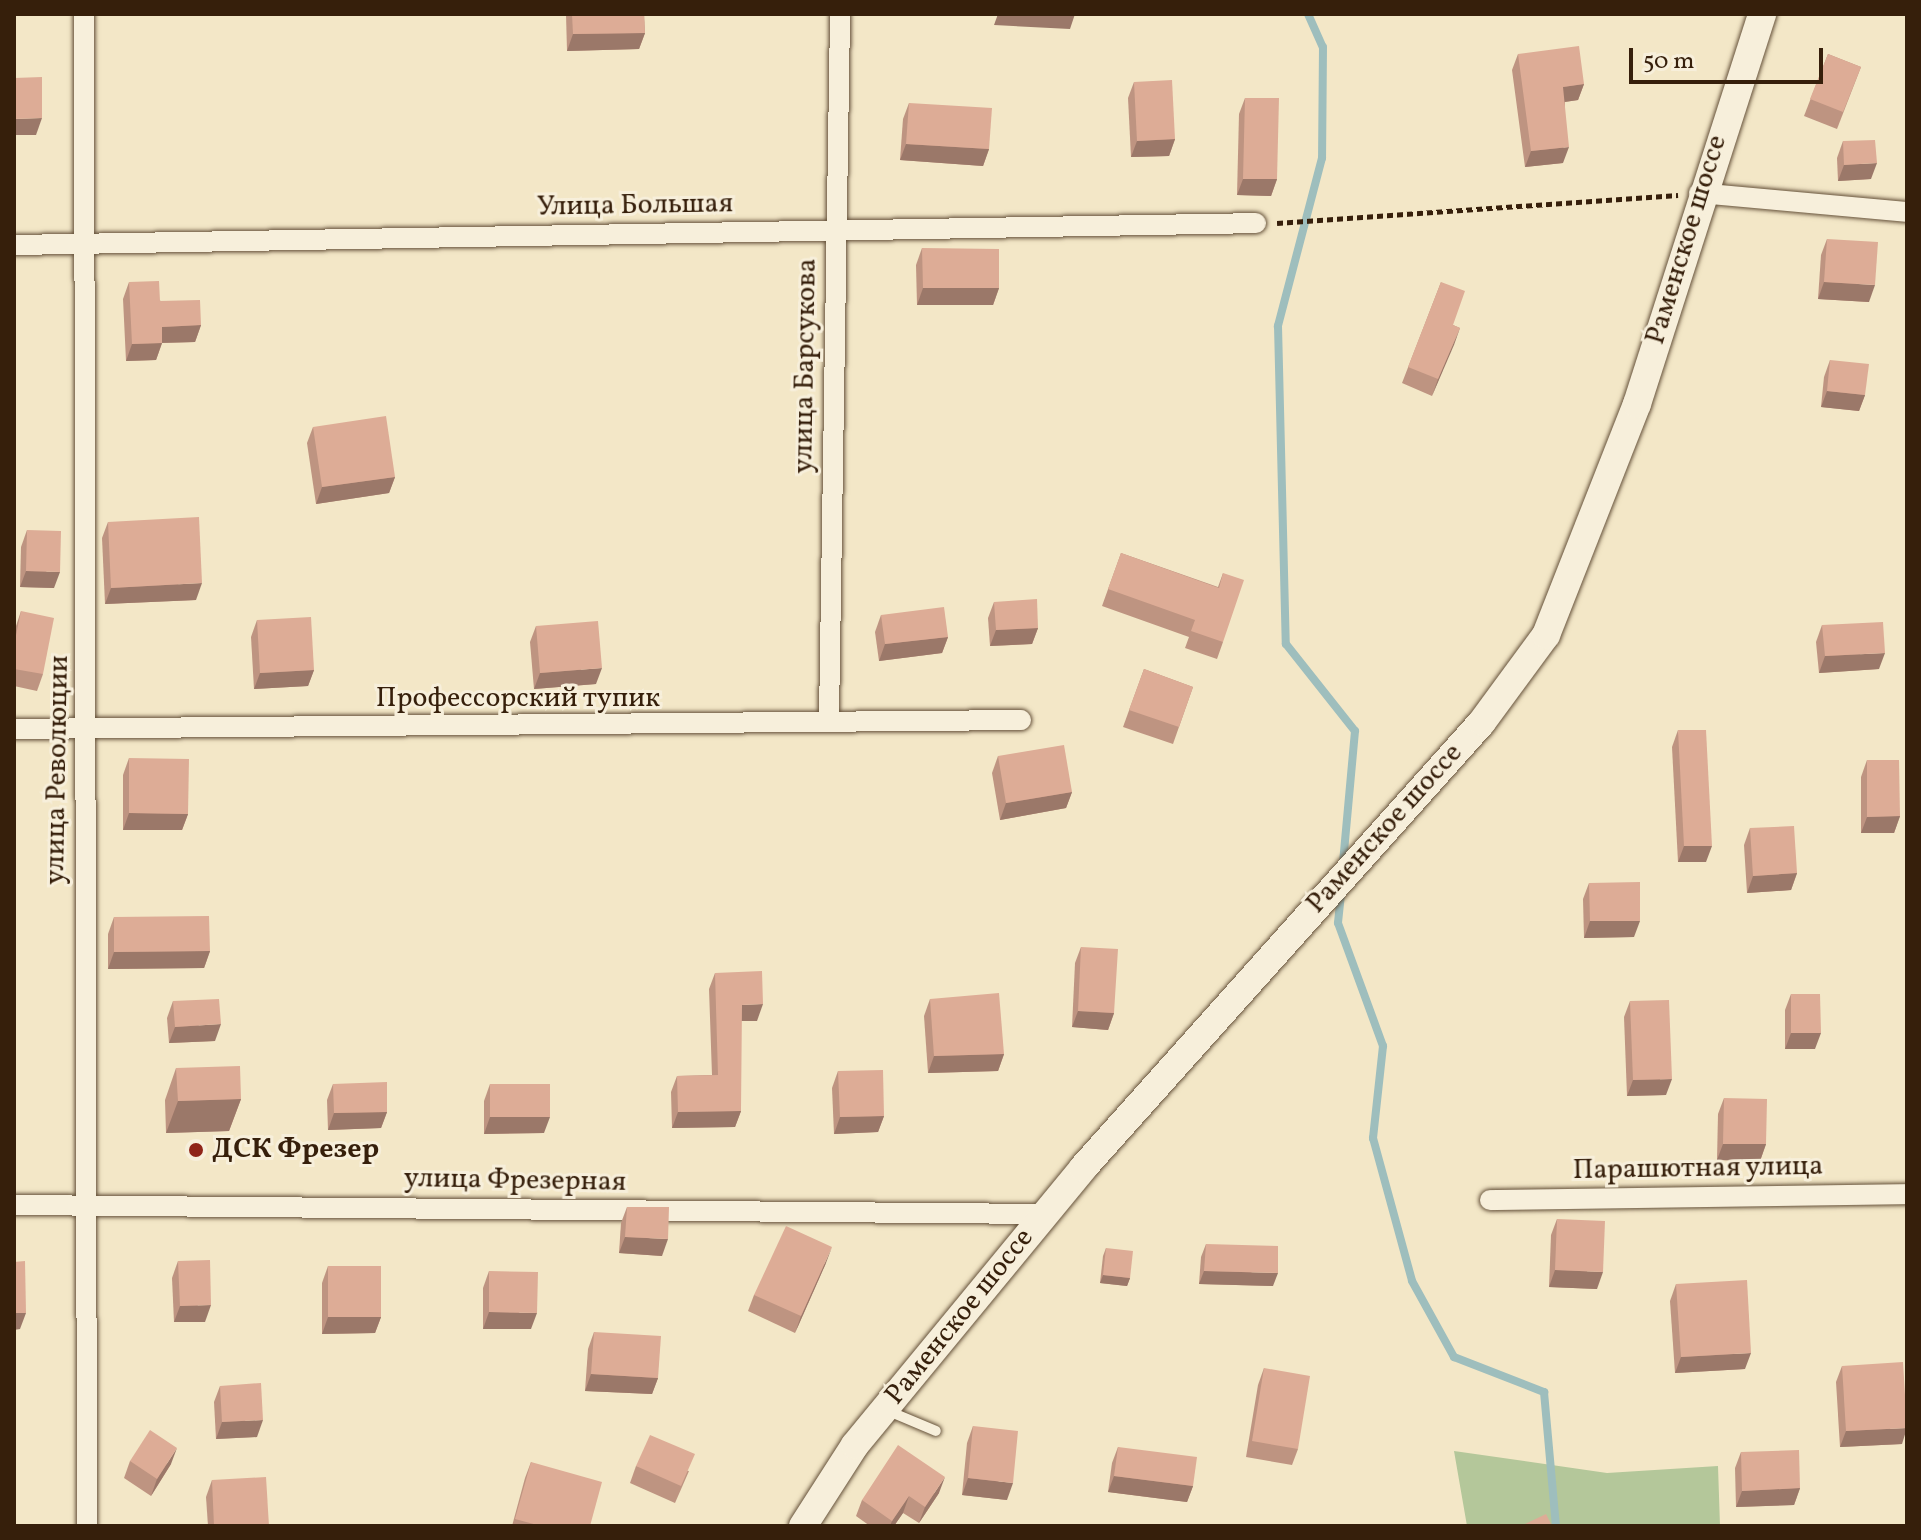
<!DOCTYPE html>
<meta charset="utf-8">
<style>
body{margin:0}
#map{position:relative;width:1921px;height:1540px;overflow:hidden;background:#f3e7c7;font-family:Vollkorn,serif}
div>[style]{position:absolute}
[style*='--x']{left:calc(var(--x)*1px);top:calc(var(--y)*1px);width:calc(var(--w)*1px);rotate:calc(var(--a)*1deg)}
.green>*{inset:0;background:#b4c79a}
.stream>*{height:8px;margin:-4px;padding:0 4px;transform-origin:4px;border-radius:4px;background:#9ebebd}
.path>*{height:5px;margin-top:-2.5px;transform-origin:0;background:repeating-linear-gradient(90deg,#361f0b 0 6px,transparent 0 10px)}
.roads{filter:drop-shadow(0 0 2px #65513a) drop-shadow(0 0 2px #65513a)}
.lane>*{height:10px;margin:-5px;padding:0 5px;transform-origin:5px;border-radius:5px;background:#f7efdb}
.street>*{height:20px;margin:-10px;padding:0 10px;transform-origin:10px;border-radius:10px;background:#f7efdb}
.secondary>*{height:28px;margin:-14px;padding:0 14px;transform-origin:14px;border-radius:14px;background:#f7efdb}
.wall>*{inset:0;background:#be9481}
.shaded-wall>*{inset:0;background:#9b7869}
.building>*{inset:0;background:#ddac96}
.dots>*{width:22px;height:22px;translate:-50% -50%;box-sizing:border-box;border:4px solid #f7efdb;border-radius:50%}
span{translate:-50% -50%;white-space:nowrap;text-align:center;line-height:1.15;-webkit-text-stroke:6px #f7efdb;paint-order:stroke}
.street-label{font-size:28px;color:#361f0b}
.poi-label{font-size:28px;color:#361f0b;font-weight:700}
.left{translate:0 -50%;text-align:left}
.frame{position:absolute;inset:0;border:16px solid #361f0b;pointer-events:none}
.scale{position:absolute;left:1629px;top:48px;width:194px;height:36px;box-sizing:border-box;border:4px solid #361f0b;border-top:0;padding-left:10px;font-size:24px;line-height:28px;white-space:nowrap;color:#361f0b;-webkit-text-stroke:6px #f7efdb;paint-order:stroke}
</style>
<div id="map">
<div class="green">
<div style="clip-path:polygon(1454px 1451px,1607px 1473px,1718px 1466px,1720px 1526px,1467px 1526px)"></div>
</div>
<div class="stream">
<div style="--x:1308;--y:14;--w:36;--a:66"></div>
<div style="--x:1323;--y:47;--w:111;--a:90.5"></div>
<div style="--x:1322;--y:158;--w:174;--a:104.7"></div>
<div style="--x:1278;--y:326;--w:318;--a:88.6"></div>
<div style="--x:1286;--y:644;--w:111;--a:51.6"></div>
<div style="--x:1355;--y:731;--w:134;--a:95.2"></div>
<div style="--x:1341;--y:894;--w:29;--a:96"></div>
<div style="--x:1338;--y:923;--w:131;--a:69.9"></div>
<div style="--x:1383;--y:1046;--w:93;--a:96.2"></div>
<div style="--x:1373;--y:1138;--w:148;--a:74.7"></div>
<div style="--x:1412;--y:1281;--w:87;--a:61.1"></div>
<div style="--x:1454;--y:1357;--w:97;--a:21.3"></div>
<div style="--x:1544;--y:1392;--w:135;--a:84.9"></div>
</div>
<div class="path">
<div style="--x:1277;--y:223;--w:402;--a:-4"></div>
</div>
<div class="roads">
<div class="lane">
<div style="--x:886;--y:1410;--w:54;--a:22.8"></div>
</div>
<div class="street">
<div style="--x:84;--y:14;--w:1512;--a:89.89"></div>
<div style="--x:1699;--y:193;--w:209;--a:5.2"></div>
<div style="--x:14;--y:245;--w:1242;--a:-1.01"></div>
<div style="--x:829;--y:718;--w:704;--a:-89.1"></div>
<div style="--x:14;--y:729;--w:1007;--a:-0.51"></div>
<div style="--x:1490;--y:1200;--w:417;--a:-0.8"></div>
<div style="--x:14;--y:1205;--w:1032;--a:0.5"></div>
</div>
<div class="secondary">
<div style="--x:803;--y:1526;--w:96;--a:-57.3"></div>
<div style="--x:855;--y:1445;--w:359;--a:-50.5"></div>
<div style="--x:1083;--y:1168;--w:598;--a:-48.18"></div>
<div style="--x:1482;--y:722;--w:108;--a:-53.7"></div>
<div style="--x:1546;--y:635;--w:248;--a:-68.5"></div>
<div style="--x:1637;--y:404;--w:410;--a:-72.2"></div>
</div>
</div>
<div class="wall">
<div style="clip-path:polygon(566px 14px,644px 14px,645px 33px,639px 49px,567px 51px)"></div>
<div style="clip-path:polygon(1518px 54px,1584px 84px,1578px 100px,1565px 102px,1563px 163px,1525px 167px,1512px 70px)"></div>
<div style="clip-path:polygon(1828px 54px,1861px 67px,1837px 129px,1804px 116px)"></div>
<div style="clip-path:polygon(1134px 82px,1175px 139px,1169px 156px,1131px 157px,1128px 98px)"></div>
<div style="clip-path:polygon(1245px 98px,1277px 179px,1271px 196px,1237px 195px,1239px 114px)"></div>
<div style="clip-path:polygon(909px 103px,989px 149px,983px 166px,900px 160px,903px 119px)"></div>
<div style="clip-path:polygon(1843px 141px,1871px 179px,1838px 181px,1837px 158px)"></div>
<div style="clip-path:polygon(1827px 239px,1869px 302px,1818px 299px,1821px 255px)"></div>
<div style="clip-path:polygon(922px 248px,999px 288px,993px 305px,917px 305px,916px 265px)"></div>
<div style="clip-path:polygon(129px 282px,201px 325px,195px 342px,162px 343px,156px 360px,126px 361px,123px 299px)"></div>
<div style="clip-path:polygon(1441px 282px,1453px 325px,1460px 328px,1432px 396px,1402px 383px)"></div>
<div style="clip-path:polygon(1830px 360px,1865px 395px,1859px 411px,1821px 407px,1824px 377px)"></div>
<div style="clip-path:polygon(313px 427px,395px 477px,389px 493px,316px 504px,307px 443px)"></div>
<div style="clip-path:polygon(108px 522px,196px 600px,105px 604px,102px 538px)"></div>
<div style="clip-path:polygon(27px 530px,54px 588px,20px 587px,21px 547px)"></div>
<div style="clip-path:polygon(1121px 553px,1218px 587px,1223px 573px,1223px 642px,1217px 659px,1185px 648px,1189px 637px,1102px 606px)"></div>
<div style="clip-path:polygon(994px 602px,1038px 628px,1032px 644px,990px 646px,988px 618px)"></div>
<div style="clip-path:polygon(21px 611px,43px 674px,37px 691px,14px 686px,14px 632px)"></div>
<div style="clip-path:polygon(881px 615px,948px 637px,942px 653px,879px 661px,875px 632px)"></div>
<div style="clip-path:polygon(257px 620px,314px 670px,308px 686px,254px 689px,251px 637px)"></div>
<div style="clip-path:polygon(1822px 625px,1879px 669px,1819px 673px,1816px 642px)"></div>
<div style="clip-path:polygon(536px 626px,596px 684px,534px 689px,530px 642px)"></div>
<div style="clip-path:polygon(1144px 669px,1193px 687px,1173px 744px,1123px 727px)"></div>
<div style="clip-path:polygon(1678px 730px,1706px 862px,1678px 862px,1672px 747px)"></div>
<div style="clip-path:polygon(998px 756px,1072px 792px,1066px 808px,1000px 820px,992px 773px)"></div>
<div style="clip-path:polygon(129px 758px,188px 814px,182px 830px,123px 830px,123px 775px)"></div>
<div style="clip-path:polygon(1867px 760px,1900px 816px,1894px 833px,1861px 833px,1861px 777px)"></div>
<div style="clip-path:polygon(1750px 828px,1797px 873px,1791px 890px,1747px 893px,1744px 845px)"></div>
<div style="clip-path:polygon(1589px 883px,1634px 937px,1584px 938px,1583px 899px)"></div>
<div style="clip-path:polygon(114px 917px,210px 951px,204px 968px,108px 969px,108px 934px)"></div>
<div style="clip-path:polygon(1081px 947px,1114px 1013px,1108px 1030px,1072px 1027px,1075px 963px)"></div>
<div style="clip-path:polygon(715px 973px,757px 1021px,741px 1021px,741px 1111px,735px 1127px,672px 1128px,671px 1092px,677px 1076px,712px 1075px,709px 989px)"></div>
<div style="clip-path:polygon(1791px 994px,1815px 1049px,1785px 1049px,1785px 1010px)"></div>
<div style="clip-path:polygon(930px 999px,1004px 1054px,998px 1071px,928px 1073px,924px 1016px)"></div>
<div style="clip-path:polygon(173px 1001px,215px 1041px,169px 1043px,167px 1018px)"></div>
<div style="clip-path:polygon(1630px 1001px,1666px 1095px,1627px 1096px,1624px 1017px)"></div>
<div style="clip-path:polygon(176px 1068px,241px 1099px,229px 1131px,166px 1133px,165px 1100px)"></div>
<div style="clip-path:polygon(838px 1071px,884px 1116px,878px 1132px,834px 1134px,832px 1088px)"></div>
<div style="clip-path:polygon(333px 1084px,387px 1112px,381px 1128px,328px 1130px,327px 1100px)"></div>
<div style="clip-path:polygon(490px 1084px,544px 1133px,484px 1134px,484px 1101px)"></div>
<div style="clip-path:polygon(1724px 1098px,1766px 1144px,1760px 1161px,1717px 1160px,1718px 1114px)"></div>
<div style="clip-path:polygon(627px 1207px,662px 1256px,619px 1253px,621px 1223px)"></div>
<div style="clip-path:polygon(1557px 1219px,1597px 1289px,1549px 1287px,1551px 1235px)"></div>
<div style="clip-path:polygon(1206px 1244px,1273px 1286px,1199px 1284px,1201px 1257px)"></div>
<div style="clip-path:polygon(1106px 1248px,1130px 1278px,1127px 1286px,1100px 1283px,1103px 1256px)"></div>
<div style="clip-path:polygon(178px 1261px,205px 1322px,174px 1322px,172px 1278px)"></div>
<div style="clip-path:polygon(826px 1263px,795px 1333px,748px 1311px,754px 1295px)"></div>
<div style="clip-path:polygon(328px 1266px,381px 1317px,375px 1333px,322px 1334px,322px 1283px)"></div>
<div style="clip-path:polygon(489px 1271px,531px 1329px,483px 1329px,483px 1288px)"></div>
<div style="clip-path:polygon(1676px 1284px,1745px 1369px,1675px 1373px,1670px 1301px)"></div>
<div style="clip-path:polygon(594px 1332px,658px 1378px,652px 1394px,585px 1391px,588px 1349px)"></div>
<div style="clip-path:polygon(1842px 1366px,1902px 1444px,1840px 1447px,1836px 1382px)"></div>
<div style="clip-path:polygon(1264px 1368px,1298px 1449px,1292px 1465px,1246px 1457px,1258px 1385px)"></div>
<div style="clip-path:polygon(220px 1386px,257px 1437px,216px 1439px,214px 1402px)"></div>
<div style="clip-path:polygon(973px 1426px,1007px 1500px,962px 1495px,967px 1443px)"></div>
<div style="clip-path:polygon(1118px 1447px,1193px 1486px,1187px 1502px,1108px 1492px,1112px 1463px)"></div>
<div style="clip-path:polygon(1741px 1452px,1800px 1488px,1794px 1505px,1736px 1507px,1735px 1468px)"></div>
<div style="clip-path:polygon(130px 1461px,171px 1464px,151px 1496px,124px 1478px)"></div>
<div style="clip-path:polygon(531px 1462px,590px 1526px,512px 1526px,525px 1478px)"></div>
<div style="clip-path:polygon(636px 1466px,689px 1471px,675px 1503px,630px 1483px)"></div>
<div style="clip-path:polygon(212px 1480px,269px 1526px,208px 1526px,206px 1497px)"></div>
<div style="clip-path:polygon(939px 1493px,919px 1523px,903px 1513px,894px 1526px,870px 1526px,856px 1516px,862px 1500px)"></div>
</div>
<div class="shaded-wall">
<div style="clip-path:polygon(998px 14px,1075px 14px,1070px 29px,994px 25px)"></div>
<div style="clip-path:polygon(645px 33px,639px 49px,567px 51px,573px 34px)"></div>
<div style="clip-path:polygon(1584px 84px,1578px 100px,1557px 103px,1563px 87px)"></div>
<div style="clip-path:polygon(42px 118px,36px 135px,14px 135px,14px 119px)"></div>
<div style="clip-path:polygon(1175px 139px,1169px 156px,1131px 157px,1137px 141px)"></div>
<div style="clip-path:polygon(906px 144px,989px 149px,983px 166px,900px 160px)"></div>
<div style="clip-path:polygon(1569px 147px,1563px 163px,1525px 167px,1531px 151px)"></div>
<div style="clip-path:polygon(1877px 163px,1871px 179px,1838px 181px,1844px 165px)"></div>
<div style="clip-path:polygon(1243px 179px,1277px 179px,1271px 196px,1237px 195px)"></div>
<div style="clip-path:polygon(1824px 282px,1875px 285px,1869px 302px,1818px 299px)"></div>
<div style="clip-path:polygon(923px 288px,999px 288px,993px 305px,917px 305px)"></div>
<div style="clip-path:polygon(201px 325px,195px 342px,156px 343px,162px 327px)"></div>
<div style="clip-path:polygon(1460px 328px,1454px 345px,1432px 396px,1438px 379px)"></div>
<div style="clip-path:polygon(162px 343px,156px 360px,126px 361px,132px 344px)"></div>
<div style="clip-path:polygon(1827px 391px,1865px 395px,1859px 411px,1821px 407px)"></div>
<div style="clip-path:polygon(395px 477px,389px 493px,316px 504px,322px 487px)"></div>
<div style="clip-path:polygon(26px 571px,60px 572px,54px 588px,20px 587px)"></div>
<div style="clip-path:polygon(202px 583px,196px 600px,105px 604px,111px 588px)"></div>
<div style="clip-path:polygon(1038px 628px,1032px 644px,990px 646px,996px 630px)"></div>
<div style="clip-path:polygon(948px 637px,942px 653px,879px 661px,885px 644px)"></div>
<div style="clip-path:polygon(1885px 653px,1879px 669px,1819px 673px,1825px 656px)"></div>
<div style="clip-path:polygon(602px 668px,596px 684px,534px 689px,540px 673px)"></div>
<div style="clip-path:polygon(314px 670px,308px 686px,254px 689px,260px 673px)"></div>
<div style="clip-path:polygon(1072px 792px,1066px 808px,1000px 820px,1006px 803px)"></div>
<div style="clip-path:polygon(129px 813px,188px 814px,182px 830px,123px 830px)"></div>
<div style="clip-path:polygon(1900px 816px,1894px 833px,1861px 833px,1867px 817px)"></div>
<div style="clip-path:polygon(1684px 846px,1712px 846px,1706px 862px,1678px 862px)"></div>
<div style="clip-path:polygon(1797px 873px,1791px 890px,1747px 893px,1753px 876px)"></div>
<div style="clip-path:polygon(1590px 921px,1640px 921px,1634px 937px,1584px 938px)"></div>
<div style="clip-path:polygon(210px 951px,204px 968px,108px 969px,114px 952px)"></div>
<div style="clip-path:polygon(763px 1004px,757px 1021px,736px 1021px,742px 1005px)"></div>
<div style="clip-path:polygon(1078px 1011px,1114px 1013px,1108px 1030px,1072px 1027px)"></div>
<div style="clip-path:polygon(221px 1024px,215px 1041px,169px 1043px,175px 1027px)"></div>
<div style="clip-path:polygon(1791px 1033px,1821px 1033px,1815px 1049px,1785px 1049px)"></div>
<div style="clip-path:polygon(1004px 1054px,998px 1071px,928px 1073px,934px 1056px)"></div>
<div style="clip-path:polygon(1672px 1079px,1666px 1095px,1627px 1096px,1633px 1080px)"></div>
<div style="clip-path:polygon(241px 1099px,229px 1131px,166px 1133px,178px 1101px)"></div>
<div style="clip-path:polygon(741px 1111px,735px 1127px,672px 1128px,678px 1112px)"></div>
<div style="clip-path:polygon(387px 1112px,381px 1128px,328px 1130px,334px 1113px)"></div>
<div style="clip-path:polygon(884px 1116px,878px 1132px,834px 1134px,840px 1117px)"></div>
<div style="clip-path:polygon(490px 1117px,550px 1117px,544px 1133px,484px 1134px)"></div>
<div style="clip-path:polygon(1723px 1144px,1766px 1144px,1760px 1161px,1717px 1160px)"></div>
<div style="clip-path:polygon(625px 1237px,668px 1239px,662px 1256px,619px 1253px)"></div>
<div style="clip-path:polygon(832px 1247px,826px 1263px,795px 1333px,801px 1316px)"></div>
<div style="clip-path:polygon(1555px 1270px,1603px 1272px,1597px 1289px,1549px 1287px)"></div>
<div style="clip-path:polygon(1204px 1271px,1278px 1273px,1273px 1286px,1199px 1284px)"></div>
<div style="clip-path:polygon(1103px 1275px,1130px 1278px,1127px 1286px,1100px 1283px)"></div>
<div style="clip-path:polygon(211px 1305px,205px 1322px,174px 1322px,180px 1306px)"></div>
<div style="clip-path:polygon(489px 1312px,537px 1313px,531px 1329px,483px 1329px)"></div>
<div style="clip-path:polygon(14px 1313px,26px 1313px,20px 1329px,14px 1330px)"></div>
<div style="clip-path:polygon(328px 1317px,381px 1317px,375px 1333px,322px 1334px)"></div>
<div style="clip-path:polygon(1751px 1353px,1745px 1369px,1675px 1373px,1681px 1357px)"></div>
<div style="clip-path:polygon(591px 1374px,658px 1378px,652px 1394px,585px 1391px)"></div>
<div style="clip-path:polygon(263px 1420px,257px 1437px,216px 1439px,222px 1422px)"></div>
<div style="clip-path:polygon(1907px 1428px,1902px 1444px,1840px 1447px,1846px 1431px)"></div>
<div style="clip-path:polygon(177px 1448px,171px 1464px,151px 1496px,157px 1479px)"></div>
<div style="clip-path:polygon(1114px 1476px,1193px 1486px,1187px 1502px,1108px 1492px)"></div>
<div style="clip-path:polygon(945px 1477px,939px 1493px,919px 1523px,925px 1507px)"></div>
<div style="clip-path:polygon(968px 1478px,1013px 1483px,1007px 1500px,962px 1495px)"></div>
<div style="clip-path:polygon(1800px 1488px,1794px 1505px,1736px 1507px,1742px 1491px)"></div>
<div style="clip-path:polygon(909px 1496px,903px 1513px,894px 1526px,890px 1526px,892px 1521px)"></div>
</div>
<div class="building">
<div style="clip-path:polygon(572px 14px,644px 14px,645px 33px,573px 34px)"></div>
<div style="clip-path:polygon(1579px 46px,1584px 84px,1563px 87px,1569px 147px,1531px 151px,1518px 54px)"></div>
<div style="clip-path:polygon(1828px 54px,1861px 67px,1843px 112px,1810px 99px)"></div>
<div style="clip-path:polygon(42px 77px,42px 118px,14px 119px,14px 78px)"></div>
<div style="clip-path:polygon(1172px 80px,1175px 139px,1137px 141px,1134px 82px)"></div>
<div style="clip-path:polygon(1245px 98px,1279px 98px,1277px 179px,1243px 179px)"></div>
<div style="clip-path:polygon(909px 103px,992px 108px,989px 149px,906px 144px)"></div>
<div style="clip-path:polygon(1875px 140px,1877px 163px,1844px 165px,1843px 141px)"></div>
<div style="clip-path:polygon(1827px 239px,1878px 242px,1875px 285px,1824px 282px)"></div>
<div style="clip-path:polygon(922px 248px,999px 249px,999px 288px,923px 288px)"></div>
<div style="clip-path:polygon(159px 281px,160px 301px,200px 300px,201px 325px,162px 327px,162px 343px,132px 344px,129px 282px)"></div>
<div style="clip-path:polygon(1441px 282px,1465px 291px,1453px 325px,1460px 328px,1438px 379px,1408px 367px)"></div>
<div style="clip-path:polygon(1830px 360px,1869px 364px,1865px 395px,1827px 391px)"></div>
<div style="clip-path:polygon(386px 416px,395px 477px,322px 487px,313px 427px)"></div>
<div style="clip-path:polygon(199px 517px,202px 583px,111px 588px,108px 522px)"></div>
<div style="clip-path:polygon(27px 530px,61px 531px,60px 572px,26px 571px)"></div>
<div style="clip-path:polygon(1121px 553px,1219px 588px,1223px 573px,1244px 580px,1223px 642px,1191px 631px,1195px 620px,1108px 589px)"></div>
<div style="clip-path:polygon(1037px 599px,1038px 628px,996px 630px,994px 602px)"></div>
<div style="clip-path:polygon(944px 607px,948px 637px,885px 644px,881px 615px)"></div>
<div style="clip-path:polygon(21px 611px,54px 618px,43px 674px,14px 669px,14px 645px)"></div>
<div style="clip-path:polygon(311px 617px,314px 670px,260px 673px,257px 620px)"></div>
<div style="clip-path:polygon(598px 621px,602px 668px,540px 673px,536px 626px)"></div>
<div style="clip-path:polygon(1883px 622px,1885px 653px,1825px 656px,1822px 625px)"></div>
<div style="clip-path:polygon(1144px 669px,1193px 687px,1179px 727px,1129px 710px)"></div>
<div style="clip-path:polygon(1678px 730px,1706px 730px,1712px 846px,1684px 846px)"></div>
<div style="clip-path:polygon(1064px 745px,1072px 792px,1006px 803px,998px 756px)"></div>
<div style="clip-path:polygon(129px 758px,189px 759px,188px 814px,129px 813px)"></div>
<div style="clip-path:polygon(1867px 760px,1899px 760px,1900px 816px,1867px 817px)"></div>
<div style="clip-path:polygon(1794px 826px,1797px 873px,1753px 876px,1750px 828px)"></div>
<div style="clip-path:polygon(1640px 882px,1640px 921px,1590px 921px,1589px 883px)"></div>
<div style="clip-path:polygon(209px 916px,210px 951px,114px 952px,114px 917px)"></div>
<div style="clip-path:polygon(1081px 947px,1118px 949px,1114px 1013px,1078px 1011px)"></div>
<div style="clip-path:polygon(762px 971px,763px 1004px,742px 1005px,741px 1111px,678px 1112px,677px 1076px,718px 1075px,715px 973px)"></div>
<div style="clip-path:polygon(999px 993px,1004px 1054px,934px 1056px,930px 999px)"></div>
<div style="clip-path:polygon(1791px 994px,1820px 994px,1821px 1033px,1791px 1033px)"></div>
<div style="clip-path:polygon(219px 999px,221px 1024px,175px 1027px,173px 1001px)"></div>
<div style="clip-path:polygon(1669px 1000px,1672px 1079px,1633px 1080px,1630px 1001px)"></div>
<div style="clip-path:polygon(240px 1066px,241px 1099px,178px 1101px,176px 1068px)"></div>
<div style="clip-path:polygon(883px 1070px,884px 1116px,840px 1117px,838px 1071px)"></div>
<div style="clip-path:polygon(387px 1082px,387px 1112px,334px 1113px,333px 1084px)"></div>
<div style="clip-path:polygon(490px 1084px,550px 1084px,550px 1117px,490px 1117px)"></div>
<div style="clip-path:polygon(1724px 1098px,1767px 1099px,1766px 1144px,1723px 1144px)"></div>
<div style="clip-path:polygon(627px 1207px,669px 1207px,668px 1239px,625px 1237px)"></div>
<div style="clip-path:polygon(1557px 1219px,1605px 1221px,1603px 1272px,1555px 1270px)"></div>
<div style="clip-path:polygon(786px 1226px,832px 1247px,801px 1316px,754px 1295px)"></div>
<div style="clip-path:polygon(1206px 1244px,1278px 1246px,1278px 1273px,1204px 1271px)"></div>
<div style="clip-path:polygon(1106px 1248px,1133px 1251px,1130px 1278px,1103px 1275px)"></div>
<div style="clip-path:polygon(210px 1260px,211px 1305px,180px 1306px,178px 1261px)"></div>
<div style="clip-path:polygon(25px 1261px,26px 1313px,14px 1313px,14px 1262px)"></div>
<div style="clip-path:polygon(328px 1266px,381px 1266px,381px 1317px,328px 1317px)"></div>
<div style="clip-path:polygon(489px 1271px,538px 1272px,537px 1313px,489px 1312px)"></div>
<div style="clip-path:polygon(1747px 1280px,1751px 1353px,1681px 1357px,1676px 1284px)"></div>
<div style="clip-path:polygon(594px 1332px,661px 1336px,658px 1378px,591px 1374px)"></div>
<div style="clip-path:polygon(1903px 1362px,1907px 1428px,1846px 1431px,1842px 1366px)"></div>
<div style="clip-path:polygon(1264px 1368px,1310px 1376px,1298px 1449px,1252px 1441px)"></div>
<div style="clip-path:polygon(261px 1383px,263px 1420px,222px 1422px,220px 1386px)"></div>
<div style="clip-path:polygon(973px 1426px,1018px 1431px,1013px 1483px,968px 1478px)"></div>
<div style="clip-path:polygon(150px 1430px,177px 1448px,157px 1479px,130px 1461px)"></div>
<div style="clip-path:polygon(650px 1435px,695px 1454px,681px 1486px,636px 1466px)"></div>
<div style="clip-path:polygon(898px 1445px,945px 1477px,925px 1507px,909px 1496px,892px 1521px,862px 1500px)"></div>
<div style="clip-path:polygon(1118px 1447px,1197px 1457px,1193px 1486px,1114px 1476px)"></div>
<div style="clip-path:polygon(1799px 1450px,1800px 1488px,1742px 1491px,1741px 1452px)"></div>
<div style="clip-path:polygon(531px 1462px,602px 1482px,590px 1526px,541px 1526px,515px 1519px)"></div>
<div style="clip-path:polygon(266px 1477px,269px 1526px,214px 1526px,212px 1480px)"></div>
<div style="clip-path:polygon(1546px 1514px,1552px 1526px,1521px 1526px)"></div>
</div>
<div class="dots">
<div style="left:196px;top:1150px;background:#8f2418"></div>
</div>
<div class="street-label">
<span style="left:635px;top:206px;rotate:-1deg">Улица Большая</span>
<span style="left:1687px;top:240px;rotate:-73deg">Раменское шоссе</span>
<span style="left:806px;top:366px;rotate:-89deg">улица Барсукова</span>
<span style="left:518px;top:699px">Профессорский тупик</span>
<span style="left:58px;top:770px;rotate:-89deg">улица Революции</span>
<span style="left:1385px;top:829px;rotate:-48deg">Раменское шоссе</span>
<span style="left:1698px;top:1169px;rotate:-1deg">Парашютная улица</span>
<span style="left:515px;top:1181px;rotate:1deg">улица Фрезерная</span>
<span style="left:960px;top:1317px;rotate:-51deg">Раменское шоссе</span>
</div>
<div class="poi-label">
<span class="left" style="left:212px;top:1150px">ДСК Фрезер</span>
</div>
<div class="frame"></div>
<div class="scale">50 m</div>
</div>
